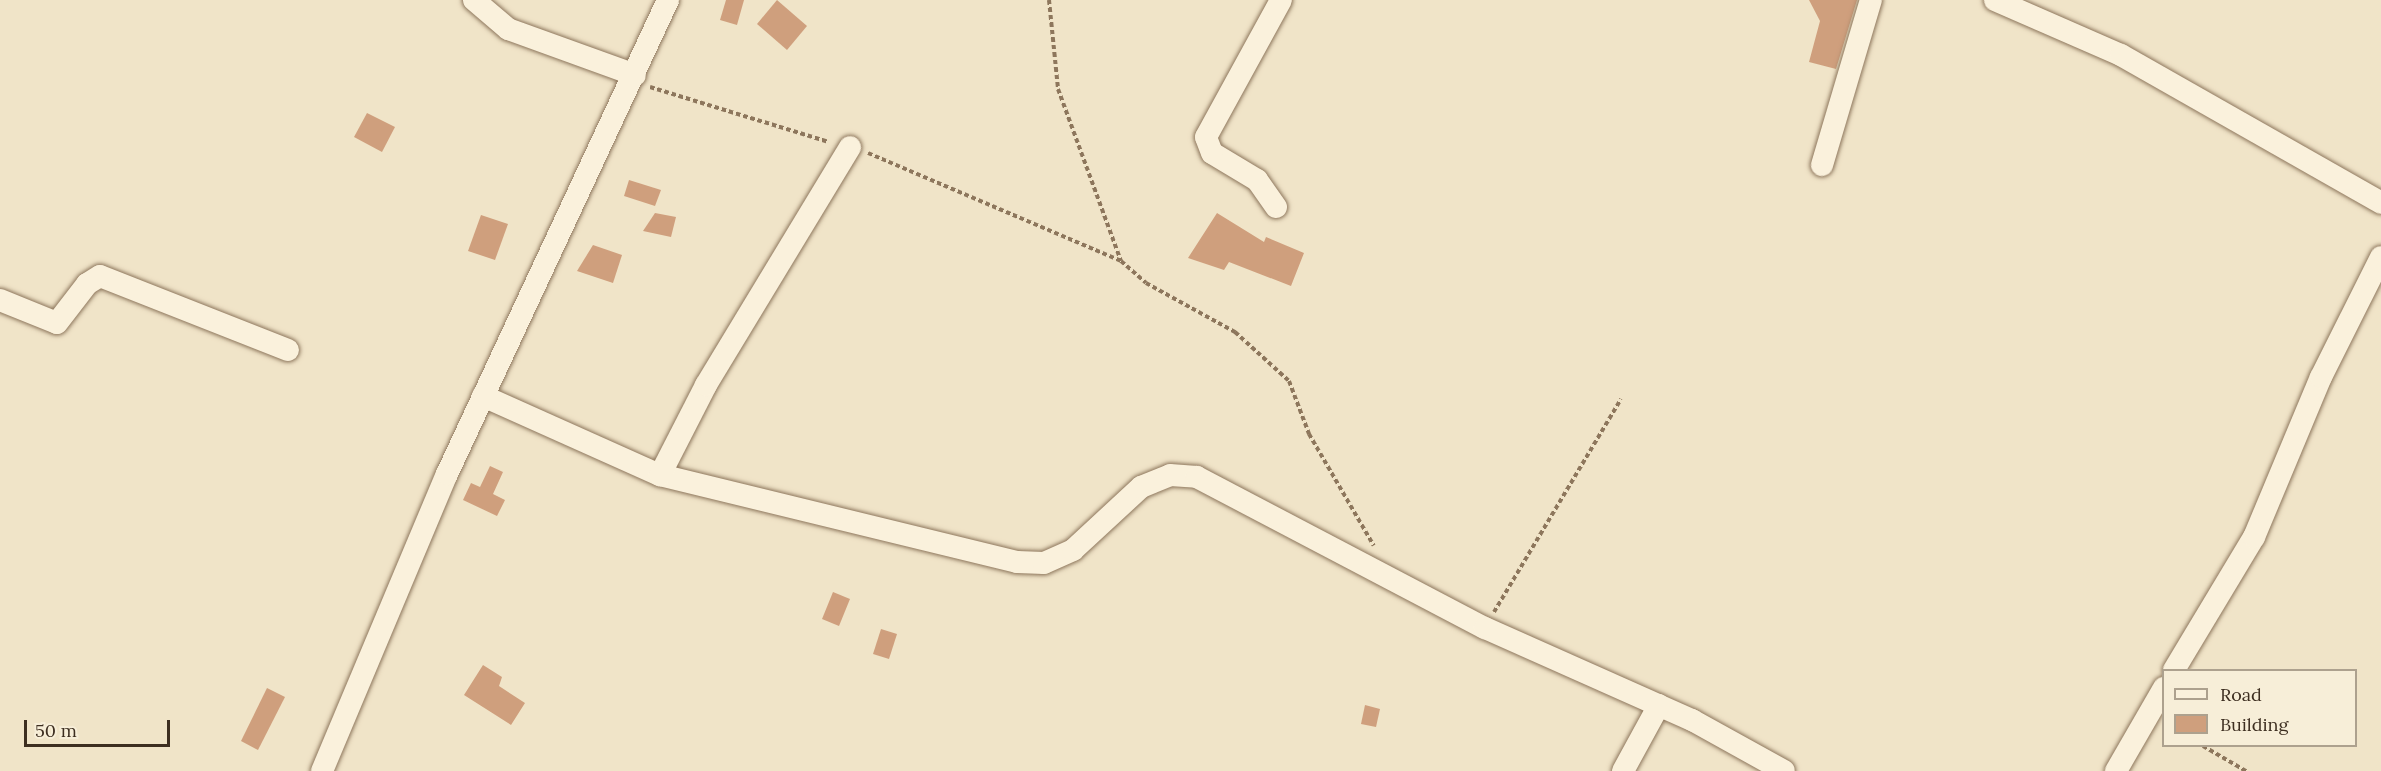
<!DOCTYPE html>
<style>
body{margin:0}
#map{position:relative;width:2381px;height:771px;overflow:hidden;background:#f0e4c8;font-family:Lora,serif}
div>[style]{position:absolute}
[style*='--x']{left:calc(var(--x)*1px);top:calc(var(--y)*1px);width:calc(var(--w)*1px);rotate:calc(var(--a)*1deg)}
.building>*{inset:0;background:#cf9f7d}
.path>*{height:4px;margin-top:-2px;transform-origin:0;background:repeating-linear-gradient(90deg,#8d765c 0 4.5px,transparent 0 7.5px)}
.roads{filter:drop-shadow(0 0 2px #8d765c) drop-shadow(0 0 2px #8d765c)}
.minor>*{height:22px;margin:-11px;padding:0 11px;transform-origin:11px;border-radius:11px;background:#faf1dc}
span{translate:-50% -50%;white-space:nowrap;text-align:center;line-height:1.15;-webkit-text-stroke:4.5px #f7eed8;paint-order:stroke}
.legend{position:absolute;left:2162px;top:669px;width:195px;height:78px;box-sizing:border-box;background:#f7eed8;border:2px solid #ada18e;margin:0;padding:8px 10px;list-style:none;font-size:18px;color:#3d2e20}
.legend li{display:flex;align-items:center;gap:12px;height:30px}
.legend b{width:30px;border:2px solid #ada18e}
.scale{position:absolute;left:24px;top:720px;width:146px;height:27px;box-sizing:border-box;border:3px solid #3d2e20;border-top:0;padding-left:8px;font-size:18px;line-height:21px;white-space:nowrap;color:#3d2e20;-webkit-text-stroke:4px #f7eed8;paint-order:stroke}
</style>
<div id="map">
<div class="building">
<div style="clip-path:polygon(726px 0,744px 0,737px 25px,720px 20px)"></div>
<div style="clip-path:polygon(777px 0,807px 26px,787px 50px,757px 24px)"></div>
<div style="clip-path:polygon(1809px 0,1857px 0,1836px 69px,1809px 62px,1820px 21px)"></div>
<div style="clip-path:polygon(367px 113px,395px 127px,382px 152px,354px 137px)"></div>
<div style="clip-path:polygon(629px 180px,661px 190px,655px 206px,624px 196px)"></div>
<div style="clip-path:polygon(655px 213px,676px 217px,671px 237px,643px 231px)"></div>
<div style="clip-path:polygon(1217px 213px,1264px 242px,1266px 237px,1304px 253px,1291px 286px,1229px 262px,1224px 270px,1188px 258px)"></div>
<div style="clip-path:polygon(481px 215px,508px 224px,495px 260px,468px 251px)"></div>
<div style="clip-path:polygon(593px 245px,622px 255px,613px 283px,577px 271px)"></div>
<div style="clip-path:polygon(490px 466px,503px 472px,493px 494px,505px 500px,497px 516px,463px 500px,471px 483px,480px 487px)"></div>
<div style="clip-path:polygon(833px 592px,850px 599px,839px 626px,822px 619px)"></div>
<div style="clip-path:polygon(881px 629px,897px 634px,889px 659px,873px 654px)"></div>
<div style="clip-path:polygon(483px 665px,502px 677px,499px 686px,525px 703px,511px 725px,464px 695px)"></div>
<div style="clip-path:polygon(267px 688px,285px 697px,258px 750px,241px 741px)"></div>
<div style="clip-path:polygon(1365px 705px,1380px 709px,1376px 727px,1361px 724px)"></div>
</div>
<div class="path">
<div style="--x:1049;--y:0;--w:89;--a:84.2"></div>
<div style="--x:1058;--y:89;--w:183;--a:69.9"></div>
<div style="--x:1121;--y:261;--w:33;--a:41"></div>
<div style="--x:1146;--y:283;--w:102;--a:28.8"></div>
<div style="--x:1235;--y:332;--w:73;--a:42.2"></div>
<div style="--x:1289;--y:381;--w:57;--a:69.3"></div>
<div style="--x:1309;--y:434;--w:129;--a:59.9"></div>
<div style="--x:650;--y:87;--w:187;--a:17.1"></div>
<div style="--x:868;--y:153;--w:275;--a:23.1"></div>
<div style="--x:1494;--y:612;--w:248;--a:-59.2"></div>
<div style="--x:2203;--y:746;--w:50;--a:30.2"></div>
</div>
<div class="roads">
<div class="minor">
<div style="--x:474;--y:0;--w:45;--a:40.5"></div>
<div style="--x:508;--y:29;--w:135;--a:19.9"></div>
<div style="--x:1995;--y:0;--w:137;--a:23.6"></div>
<div style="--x:2121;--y:55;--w:299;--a:29.6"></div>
<div style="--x:1822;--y:165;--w:172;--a:-73.5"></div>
<div style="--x:1276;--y:207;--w:33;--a:-125"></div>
<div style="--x:1257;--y:180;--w:52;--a:-149"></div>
<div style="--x:1212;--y:153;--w:17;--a:-111"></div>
<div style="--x:1206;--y:137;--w:156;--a:-61.3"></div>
<div style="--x:0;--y:300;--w:61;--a:22"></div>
<div style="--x:57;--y:323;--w:49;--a:-52.4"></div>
<div style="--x:87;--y:284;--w:15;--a:-32"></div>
<div style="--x:100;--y:276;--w:202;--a:21.5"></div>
<div style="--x:483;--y:396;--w:194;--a:24.1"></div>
<div style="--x:660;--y:475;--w:367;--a:13.7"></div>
<div style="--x:1017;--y:562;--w:27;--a:2"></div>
<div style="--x:1044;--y:563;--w:32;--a:-24"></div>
<div style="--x:1073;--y:550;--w:93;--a:-42.8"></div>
<div style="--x:1141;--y:487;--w:31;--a:-22"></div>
<div style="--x:1170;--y:475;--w:27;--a:4"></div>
<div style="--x:1197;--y:477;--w:325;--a:27.7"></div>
<div style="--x:1485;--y:628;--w:227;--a:24"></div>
<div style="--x:1692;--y:720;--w:105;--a:29"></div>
<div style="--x:660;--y:475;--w:101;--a:-62.9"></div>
<div style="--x:706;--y:385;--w:278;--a:-58.8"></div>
<div style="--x:2174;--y:670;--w:155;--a:-59"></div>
<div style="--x:2254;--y:537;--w:173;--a:-67.3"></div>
<div style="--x:2321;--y:377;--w:134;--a:-63.4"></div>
<div style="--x:322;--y:771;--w:322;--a:-67.2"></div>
<div style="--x:447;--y:474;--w:523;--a:-65"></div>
<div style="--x:1623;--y:771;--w:75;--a:-61.4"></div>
<div style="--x:2116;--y:771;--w:96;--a:-60"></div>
</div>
</div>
<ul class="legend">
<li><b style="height:8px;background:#faf1dc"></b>Road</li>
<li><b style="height:16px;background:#cf9f7d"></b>Building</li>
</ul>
<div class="scale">50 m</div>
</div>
